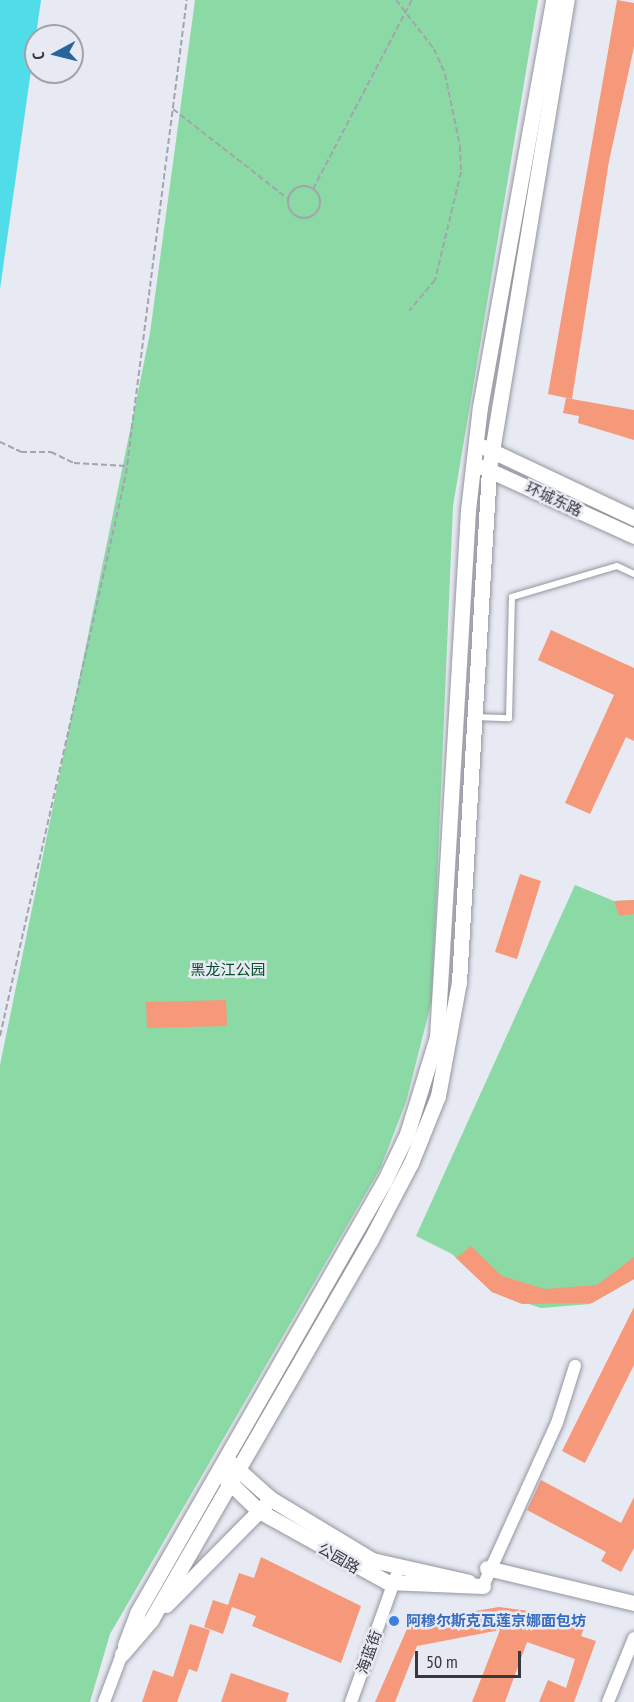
<!DOCTYPE html>
<meta charset="utf-8">
<style>
body{margin:0}
#map{position:relative;width:634px;height:1702px;overflow:hidden;background:#e7e9f3;font-family:"PT Sans Narrow","Noto Sans SC",sans-serif}
div>[style]{position:absolute}
[style*='--x']{left:calc(var(--x)*1px);top:calc(var(--y)*1px);width:calc(var(--w)*1px);rotate:calc(var(--a)*1deg)}
.green>*{inset:0;background:#8bdaa5}
.water>*{inset:0;background:#51dcea}
.building>*{inset:0;background:#f5997a}
.path>*{height:2px;margin-top:-1px;transform-origin:0;background:repeating-linear-gradient(90deg,#a3a4ac 0 6px,transparent 0 9px)}
.path>.ring{margin:-1px;padding:0;box-sizing:content-box;background:none;border:2px solid #a3a4ac;border-radius:50%}
.roads{filter:drop-shadow(0 0 2px #94969f) drop-shadow(0 0 2px #94969f)}
.service>*{height:6px;margin:-3px;padding:0 3px;transform-origin:3px;border-radius:3px;background:#fff}
.minor>*{height:12px;margin:-6px;padding:0 6px;transform-origin:6px;border-radius:6px;background:#fff}
.tertiary>*{height:15px;margin:-7.5px;padding:0 7.5px;transform-origin:7.5px;border-radius:7.5px;background:#fff}
.dots>*{width:16px;height:16px;translate:-50% -50%;box-sizing:border-box;border:3px solid #e7e9f3;border-radius:50%}
span{translate:-50% -50%;white-space:nowrap;text-align:center;line-height:1.15;-webkit-text-stroke:5px #e7e9f3;paint-order:stroke}
.street-label{font-size:15px;color:#37383c}
.park-label{font-size:15px;color:#064c28}
.shop-label{font-size:15px;color:#366cbe;font-weight:700}
.left{translate:0 -50%;text-align:left}
.north{position:absolute;left:24px;top:24px;width:60px;height:60px;box-sizing:border-box;background:#e7e9f3;border:2px solid #a1a2aa;border-radius:50%;rotate:263deg;font-size:16px;font-weight:700;line-height:24px;text-align:center;color:#37383c}
.north::after{content:'';display:block;margin:auto;width:21px;height:27px;background:#28659c;clip-path:polygon(50% 0,100% 100%,50% 72%,0 100%)}
.scale{position:absolute;left:415px;top:1651px;width:106px;height:27px;box-sizing:border-box;border:3px solid #37383c;border-top:0;padding-left:8px;font-size:18px;line-height:21px;white-space:nowrap;color:#37383c;-webkit-text-stroke:4px #e7e9f3;paint-order:stroke}
</style>
<div id="map">
<div class="green">
<div style="clip-path:polygon(195px 0,538px 0,453px 506px,432px 1000px,406px 1102px,380px 1169px,110px 1634px,90px 1702px,0 1702px,0 1065px,150px 333px)"></div>
<div style="clip-path:polygon(575px 885px,614px 901px,634px 900px,634px 1279px,590px 1304px,541px 1308px,492px 1292px,452px 1254px,416px 1236px)"></div>
</div>
<div class="water">
<div style="clip-path:polygon(0 0,41px 0,0 289px)"></div>
</div>
<div class="building">
<div style="clip-path:polygon(617px 0,634px 3px,634px 47px,609px 161px,572px 399px,548px 394px)"></div>
<div style="clip-path:polygon(566px 398px,634px 410px,634px 440px,578px 423px,579px 416px,563px 413px)"></div>
<div style="clip-path:polygon(551px 630px,634px 668px,634px 741px,626px 737px,590px 814px,565px 803px,614px 695px,538px 660px)"></div>
<div style="clip-path:polygon(520px 874px,541px 881px,517px 959px,495px 952px)"></div>
<div style="clip-path:polygon(634px 900px,634px 914px,619px 916px,614px 901px)"></div>
<div style="clip-path:polygon(226px 1000px,227px 1026px,147px 1028px,146px 1002px)"></div>
<div style="clip-path:polygon(471px 1246px,502px 1276px,544px 1289px,597px 1285px,634px 1257px,634px 1279px,592px 1303px,522px 1304px,492px 1292px,456px 1258px)"></div>
<div style="clip-path:polygon(634px 1307px,634px 1365px,585px 1463px,562px 1451px)"></div>
<div style="clip-path:polygon(541px 1480px,621px 1523px,634px 1497px,634px 1548px,621px 1572px,601px 1561px,606px 1552px,527px 1510px)"></div>
<div style="clip-path:polygon(261px 1557px,361px 1606px,341px 1663px,252px 1626px,256px 1616px,232px 1607px,223px 1634px,204px 1627px,213px 1600px,228px 1605px,239px 1573px,254px 1578px)"></div>
<div style="clip-path:polygon(499px 1607px,538px 1612px,584px 1628px,581px 1636px,596px 1641px,574px 1702px,539px 1702px,548px 1680px,566px 1688px,575px 1659px,527px 1642px,505px 1702px,472px 1702px,500px 1630px,417px 1646px,395px 1702px,375px 1702px,410px 1622px)"></div>
<div style="clip-path:polygon(190px 1624px,210px 1630px,197px 1672px,189px 1669px,177px 1702px,142px 1702px,153px 1670px,173px 1677px)"></div>
<div style="clip-path:polygon(231px 1673px,289px 1693px,286px 1702px,221px 1702px)"></div>
</div>
<div class="path">
<div style="--x:396;--y:0;--w:62;--a:52.2"></div>
<div style="--x:434;--y:49;--w:27;--a:66"></div>
<div style="--x:445;--y:74;--w:74;--a:78.2"></div>
<div style="--x:460;--y:146;--w:26;--a:88"></div>
<div style="--x:461;--y:172;--w:111;--a:103.5"></div>
<div style="--x:435;--y:280;--w:40;--a:130"></div>
<div style="--x:173;--y:109;--w:146;--a:38"></div>
<div class="ring" style="left:288px;top:186px;width:30px;height:30px"></div>
<div style="--x:313;--y:189;--w:213;--a:-62.4"></div>
<div style="--x:0;--y:442;--w:23;--a:25"></div>
<div style="--x:21;--y:452;--w:30;--a:0"></div>
<div style="--x:51;--y:452;--w:25;--a:26"></div>
<div style="--x:74;--y:463;--w:53;--a:3.2"></div>
<div style="--x:0;--y:1036;--w:576;--a:-77.36"></div>
<div style="--x:126;--y:474;--w:478;--a:-82.7"></div>
</div>
<div class="roads">
<div class="service">
<div style="--x:474;--y:717;--w:35;--a:2"></div>
<div style="--x:509;--y:718;--w:121;--a:-88.6"></div>
<div style="--x:512;--y:597;--w:109;--a:-16.4"></div>
<div style="--x:617;--y:566;--w:19;--a:25"></div>
</div>
<div class="minor">
<div style="--x:483;--y:1586;--w:179;--a:-65.6"></div>
<div style="--x:557;--y:1423;--w:60;--a:-72.5"></div>
<div style="--x:104;--y:1702;--w:51;--a:-69.4"></div>
<div style="--x:351;--y:1702;--w:134;--a:-70.3"></div>
<div style="--x:608;--y:1702;--w:69;--a:-67.9"></div>
</div>
<div class="tertiary">
<div style="--x:484;--y:447;--w:166;--a:25.3"></div>
<div style="--x:482;--y:467;--w:167;--a:24.4"></div>
<div style="--x:232;--y:1464;--w:52;--a:41.9"></div>
<div style="--x:271;--y:1499;--w:118;--a:31.1"></div>
<div style="--x:372;--y:1560;--w:99;--a:12.8"></div>
<div style="--x:223;--y:1476;--w:50;--a:44.2"></div>
<div style="--x:259;--y:1511;--w:146;--a:29"></div>
<div style="--x:387;--y:1582;--w:96;--a:2.4"></div>
<div style="--x:487;--y:1568;--w:151;--a:13.4"></div>
<div style="--x:166;--y:1605;--w:141;--a:-45.3"></div>
<div style="--x:125;--y:1645;--w:34;--a:-69"></div>
<div style="--x:137;--y:1613;--w:497;--a:-60.2"></div>
<div style="--x:384;--y:1182;--w:53;--a:-64.4"></div>
<div style="--x:407;--y:1134;--w:102;--a:-72.8"></div>
<div style="--x:437;--y:1037;--w:528;--a:-86.63"></div>
<div style="--x:468;--y:510;--w:104;--a:-83.4"></div>
<div style="--x:480;--y:407;--w:413;--a:-79.8"></div>
<div style="--x:122;--y:1654;--w:45;--a:-49.5"></div>
<div style="--x:151;--y:1620;--w:438;--a:-60"></div>
<div style="--x:370;--y:1241;--w:88;--a:-62.3"></div>
<div style="--x:411;--y:1163;--w:72;--a:-68.1"></div>
<div style="--x:438;--y:1096;--w:116;--a:-79.6"></div>
<div style="--x:459;--y:982;--w:514;--a:-86.65"></div>
<div style="--x:489;--y:469;--w:475;--a:-80.6"></div>
</div>
</div>
<div class="dots">
<div style="left:394px;top:1621px;background:#3f7fe0"></div>
</div>
<div class="street-label">
<span style="left:554px;top:499px;rotate:25deg">环城东路</span>
<span style="left:339px;top:1558px;rotate:30deg">公园路</span>
<span style="left:369px;top:1652px;rotate:-70deg">海蓝街</span>
</div>
<div class="park-label">
<span style="left:228px;top:970px">黑龙江公园</span>
</div>
<div class="shop-label">
<span class="left" style="left:406px;top:1621px">阿穆尔斯克瓦莲京娜面包坊</span>
</div>
<div class="north">С</div>
<div class="scale">50 m</div>
</div>
